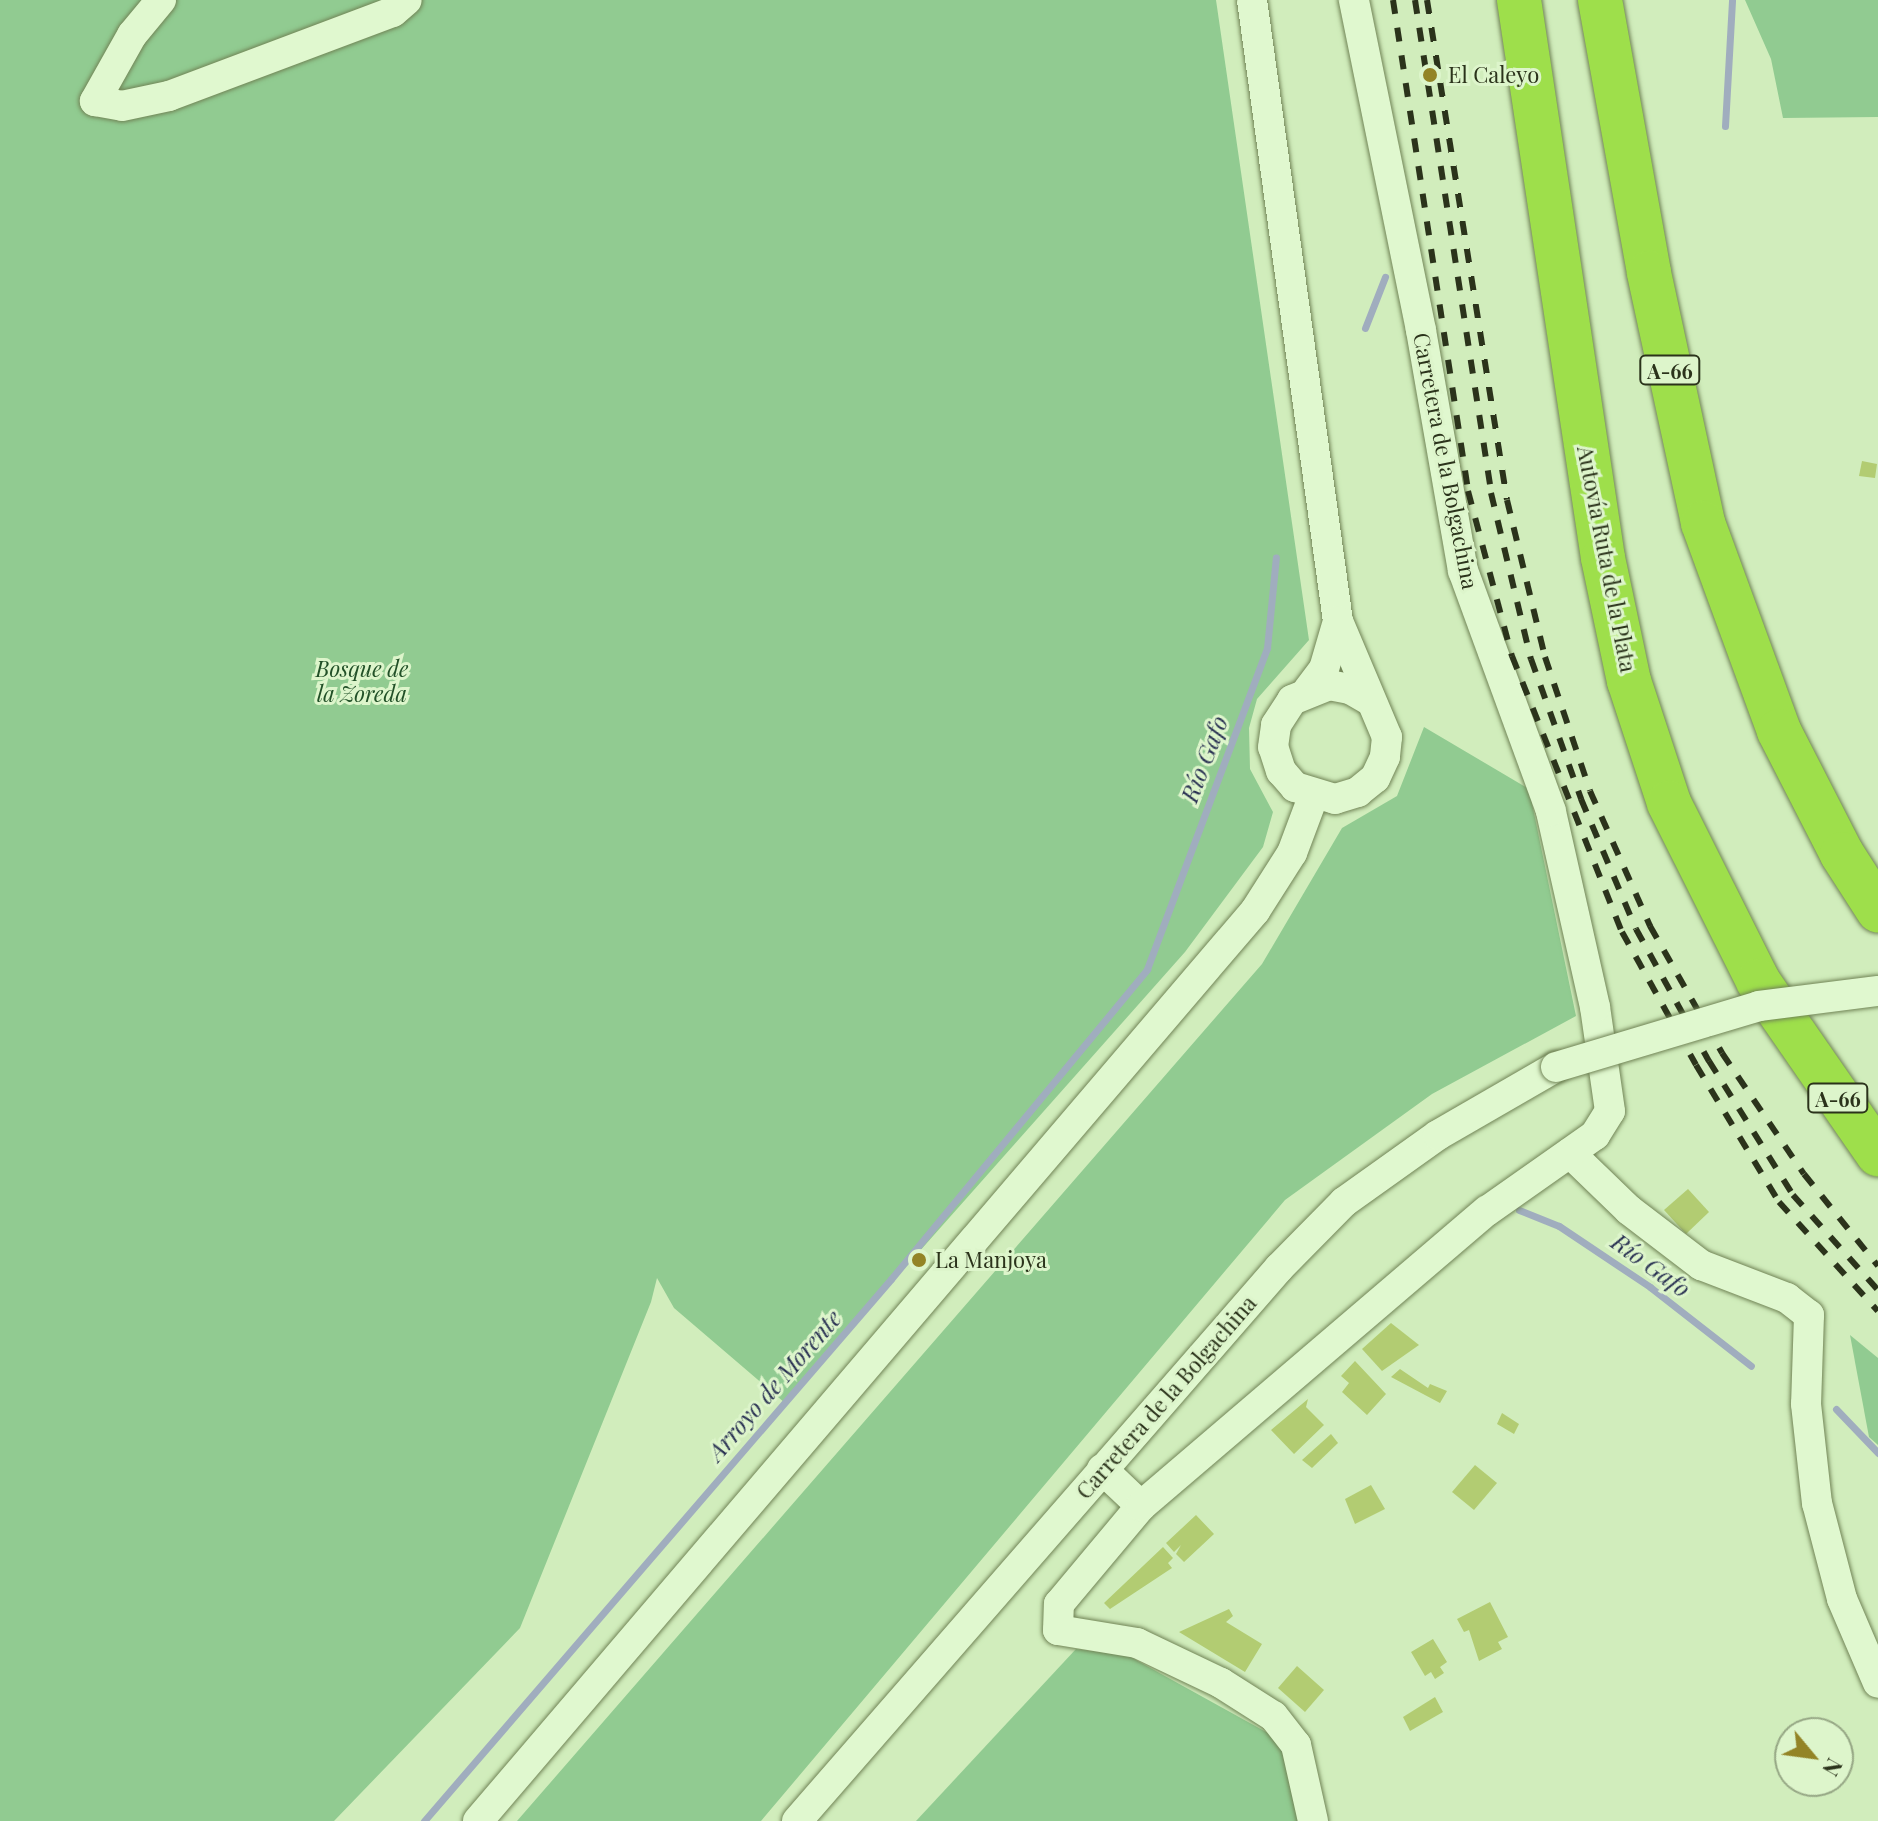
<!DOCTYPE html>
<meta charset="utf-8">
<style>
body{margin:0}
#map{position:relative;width:1878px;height:1821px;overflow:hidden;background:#d1edbc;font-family:"Playfair Display",serif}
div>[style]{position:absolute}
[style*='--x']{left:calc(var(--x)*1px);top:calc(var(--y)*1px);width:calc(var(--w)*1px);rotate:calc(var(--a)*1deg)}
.green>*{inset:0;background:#91cb91}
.stream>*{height:7px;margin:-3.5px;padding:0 3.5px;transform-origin:3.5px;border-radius:3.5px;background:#a0adbe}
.building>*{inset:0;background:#b2cc72}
.roads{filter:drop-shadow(0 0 2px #718456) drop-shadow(0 0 2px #718456)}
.minor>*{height:30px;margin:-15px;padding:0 15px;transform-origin:15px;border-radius:15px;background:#e0f8cf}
.highway>*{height:44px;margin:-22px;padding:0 22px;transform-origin:22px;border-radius:22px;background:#9edf4b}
.rail>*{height:6px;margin-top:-3px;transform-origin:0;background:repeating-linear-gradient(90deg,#2b331b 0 14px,transparent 0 28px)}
.bridges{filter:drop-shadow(0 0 2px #718456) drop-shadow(0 0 2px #718456)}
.minor-bridge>*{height:30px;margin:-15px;padding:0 15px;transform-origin:15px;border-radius:15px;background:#e0f8cf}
.dots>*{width:22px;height:22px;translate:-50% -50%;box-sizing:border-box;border:4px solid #ddf5cb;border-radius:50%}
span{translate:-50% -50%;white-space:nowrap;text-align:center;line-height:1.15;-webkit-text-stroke:6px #ddf5cb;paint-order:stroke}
.shield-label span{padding:2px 6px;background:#ddf5cb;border:2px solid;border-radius:6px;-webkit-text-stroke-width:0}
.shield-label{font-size:20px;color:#2b331b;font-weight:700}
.poi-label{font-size:22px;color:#2b331b}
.left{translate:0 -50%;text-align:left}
.street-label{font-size:22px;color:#2b331b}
.park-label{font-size:22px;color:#215027;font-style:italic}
.water-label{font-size:24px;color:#2a3253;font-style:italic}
.north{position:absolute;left:1774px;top:1717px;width:80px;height:80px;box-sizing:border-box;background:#ddf5cb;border:2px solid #96a785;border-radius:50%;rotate:119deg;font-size:22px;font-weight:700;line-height:32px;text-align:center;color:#2b331b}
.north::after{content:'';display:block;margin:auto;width:28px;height:36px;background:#938426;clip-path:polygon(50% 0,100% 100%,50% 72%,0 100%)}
</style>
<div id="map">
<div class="green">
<div style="clip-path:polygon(0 0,1216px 0,1309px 640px,1257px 699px,1249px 728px,1250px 769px,1273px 812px,1263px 847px,1185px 952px,785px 1403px,674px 1308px,657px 1278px,651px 1302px,520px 1628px,334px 1821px,0 1821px)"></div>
<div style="clip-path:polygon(1745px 0,1878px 0,1878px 117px,1783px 118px,1771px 59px)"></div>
<div style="clip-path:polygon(1424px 727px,1529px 789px,1576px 1016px,1432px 1094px,1285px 1200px,761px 1821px,517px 1821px,1262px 964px,1342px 828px,1397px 796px)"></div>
<div style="clip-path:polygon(1850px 1335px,1878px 1358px,1878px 1445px,1869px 1437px)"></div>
<div style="clip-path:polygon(1076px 1649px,1127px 1655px,1279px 1739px,1299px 1821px,916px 1821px)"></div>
</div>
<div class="stream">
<div style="--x:1725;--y:126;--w:126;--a:-86.8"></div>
<div style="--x:1365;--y:328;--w:55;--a:-68.6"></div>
<div style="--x:1519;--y:1210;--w:43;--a:21.8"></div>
<div style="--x:1559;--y:1226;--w:110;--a:33.8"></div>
<div style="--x:1650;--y:1287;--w:128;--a:38"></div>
<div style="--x:1836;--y:1409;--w:61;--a:46.3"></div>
<div style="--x:424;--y:1821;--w:715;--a:-49.25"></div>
<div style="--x:891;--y:1279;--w:402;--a:-50.4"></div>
<div style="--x:1147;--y:969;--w:343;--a:-69.5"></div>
<div style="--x:1267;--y:648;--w:91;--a:-84.4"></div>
</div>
<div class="building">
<div style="clip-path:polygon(1862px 461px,1877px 464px,1875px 478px,1859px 476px)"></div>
<div style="clip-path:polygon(1688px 1189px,1709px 1212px,1686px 1234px,1664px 1210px)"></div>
<div style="clip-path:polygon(1391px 1323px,1419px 1345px,1382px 1371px,1362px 1349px)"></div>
<div style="clip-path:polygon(1355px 1361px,1386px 1394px,1367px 1415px,1342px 1392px,1349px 1383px,1341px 1376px)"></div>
<div style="clip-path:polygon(1400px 1369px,1428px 1388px,1430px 1384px,1447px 1391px,1440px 1403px,1391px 1377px)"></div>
<div style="clip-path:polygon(1308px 1399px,1306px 1407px,1324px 1425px,1294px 1454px,1271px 1430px)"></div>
<div style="clip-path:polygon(1502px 1413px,1519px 1424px,1514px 1434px,1497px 1424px)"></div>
<div style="clip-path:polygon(1331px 1434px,1338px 1443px,1312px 1468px,1302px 1460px)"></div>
<div style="clip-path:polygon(1475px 1465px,1497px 1483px,1474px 1510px,1452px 1492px)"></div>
<div style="clip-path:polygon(1371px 1485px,1385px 1509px,1355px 1524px,1345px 1499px)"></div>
<div style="clip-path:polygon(1196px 1515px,1214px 1534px,1184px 1562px,1176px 1554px,1181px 1545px,1174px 1552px,1166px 1543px)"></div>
<div style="clip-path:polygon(1163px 1547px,1173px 1558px,1168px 1563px,1172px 1568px,1110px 1609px,1104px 1603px)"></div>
<div style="clip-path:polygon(1490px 1602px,1508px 1637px,1498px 1642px,1502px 1649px,1479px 1661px,1469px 1630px,1464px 1632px,1457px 1619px)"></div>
<div style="clip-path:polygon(1229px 1609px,1233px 1616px,1226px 1622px,1262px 1644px,1245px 1672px,1179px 1632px)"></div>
<div style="clip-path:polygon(1433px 1639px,1447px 1662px,1440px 1667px,1444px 1673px,1435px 1679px,1431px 1672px,1425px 1676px,1411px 1652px)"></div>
<div style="clip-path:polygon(1297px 1666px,1324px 1690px,1305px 1712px,1278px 1688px)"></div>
<div style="clip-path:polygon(1435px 1697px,1443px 1712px,1410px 1731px,1403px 1717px)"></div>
</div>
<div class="roads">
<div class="minor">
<div style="--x:161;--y:0;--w:45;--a:129.6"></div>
<div style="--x:132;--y:35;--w:76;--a:119.3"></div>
<div style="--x:95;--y:101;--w:27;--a:10"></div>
<div style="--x:122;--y:106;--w:48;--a:-12"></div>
<div style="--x:169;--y:96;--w:239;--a:-20.6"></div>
<div style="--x:393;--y:12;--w:18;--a:-41"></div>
<div style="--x:1252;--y:0;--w:627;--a:82.12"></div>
<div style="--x:1338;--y:621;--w:126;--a:67.1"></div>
<div style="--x:1387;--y:737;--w:20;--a:96"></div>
<div style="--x:1385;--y:757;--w:23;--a:115"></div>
<div style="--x:1375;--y:778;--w:22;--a:141"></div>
<div style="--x:1358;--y:792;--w:24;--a:163"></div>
<div style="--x:1335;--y:799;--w:42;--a:-163.3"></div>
<div style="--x:1295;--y:787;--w:21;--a:-131"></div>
<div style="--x:1281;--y:771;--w:25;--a:-108"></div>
<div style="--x:1273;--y:747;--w:22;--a:-82"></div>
<div style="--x:1276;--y:725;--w:30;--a:-57"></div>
<div style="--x:1292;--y:700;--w:40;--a:-22"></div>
<div style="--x:1329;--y:685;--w:21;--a:11"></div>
<div style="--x:1350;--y:689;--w:22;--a:30"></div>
<div style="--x:1308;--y:690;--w:26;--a:-53"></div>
<div style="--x:1324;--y:669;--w:50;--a:-73.7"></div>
<div style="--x:1570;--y:1153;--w:82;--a:44"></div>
<div style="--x:1629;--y:1210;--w:91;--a:37.4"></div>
<div style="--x:1701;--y:1265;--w:92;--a:21"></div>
<div style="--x:1787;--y:1298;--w:28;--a:38"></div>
<div style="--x:1809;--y:1315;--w:89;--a:91.9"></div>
<div style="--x:1806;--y:1404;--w:100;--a:83.7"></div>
<div style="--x:1817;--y:1503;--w:99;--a:75.4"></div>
<div style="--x:1842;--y:1599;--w:91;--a:66.8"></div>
<div style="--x:1102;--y:1469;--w:54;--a:43.5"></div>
<div style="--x:478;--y:1821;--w:1197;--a:-49.51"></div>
<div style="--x:1255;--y:911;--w:69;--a:-57.5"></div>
<div style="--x:1292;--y:853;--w:60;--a:-69.4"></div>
<div style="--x:797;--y:1821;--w:734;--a:-48.92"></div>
<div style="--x:1279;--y:1268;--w:93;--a:-45.4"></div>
<div style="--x:1344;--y:1202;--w:115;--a:-35.5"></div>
<div style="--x:1438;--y:1135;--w:136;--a:-30"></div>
<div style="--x:1313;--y:1821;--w:78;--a:-102.6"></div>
<div style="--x:1296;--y:1745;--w:37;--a:-128"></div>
<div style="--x:1273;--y:1716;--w:62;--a:-147.6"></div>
<div style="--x:1221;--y:1683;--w:93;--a:-154.5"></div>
<div style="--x:1137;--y:1643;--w:80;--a:-170.7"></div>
<div style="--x:1058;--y:1630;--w:26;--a:-88"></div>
<div style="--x:1059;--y:1604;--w:128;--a:-50.1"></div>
<div style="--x:1141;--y:1506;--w:455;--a:-40.5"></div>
<div style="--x:1487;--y:1211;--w:132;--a:-35.1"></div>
<div style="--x:1595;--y:1135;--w:28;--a:-58"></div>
<div style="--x:1610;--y:1111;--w:105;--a:-98.2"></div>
<div style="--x:1595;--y:1007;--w:201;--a:-102.7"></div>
<div style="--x:1551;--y:811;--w:256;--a:-110.1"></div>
<div style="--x:1463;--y:571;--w:245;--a:-99.9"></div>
<div style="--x:1421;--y:330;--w:337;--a:-101.5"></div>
</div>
<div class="highway">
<div style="--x:1519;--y:0;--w:564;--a:81.44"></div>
<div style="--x:1603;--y:558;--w:126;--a:78.1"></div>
<div style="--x:1629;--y:681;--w:128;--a:71.8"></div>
<div style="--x:1669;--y:803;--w:199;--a:63.4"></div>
<div style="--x:1758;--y:981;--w:211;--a:55.3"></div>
<div style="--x:1600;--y:0;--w:277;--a:79.8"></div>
<div style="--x:1649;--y:273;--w:256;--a:77.8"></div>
<div style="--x:1703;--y:523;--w:221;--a:69.9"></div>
<div style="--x:1779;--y:731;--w:138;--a:62.9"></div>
<div style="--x:1842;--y:854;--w:67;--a:57.3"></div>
</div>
</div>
<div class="rail">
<div style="--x:1393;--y:0;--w:497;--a:81.3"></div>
<div style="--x:1468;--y:491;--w:171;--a:75.1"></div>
<div style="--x:1512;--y:656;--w:297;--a:68.3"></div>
<div style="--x:1622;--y:932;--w:152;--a:60.9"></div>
<div style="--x:1696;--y:1065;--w:160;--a:58.8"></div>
<div style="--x:1779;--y:1202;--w:147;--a:47.8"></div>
<div style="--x:1415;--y:0;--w:499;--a:81.2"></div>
<div style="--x:1491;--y:493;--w:171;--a:76.5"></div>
<div style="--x:1531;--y:659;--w:149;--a:70.3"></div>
<div style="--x:1581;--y:799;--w:141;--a:67.1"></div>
<div style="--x:1636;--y:929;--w:151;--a:61.1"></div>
<div style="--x:1709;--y:1061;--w:158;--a:57.9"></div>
<div style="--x:1793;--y:1195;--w:127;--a:48.2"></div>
<div style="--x:1427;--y:0;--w:506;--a:80.91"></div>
<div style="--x:1507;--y:500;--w:162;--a:76.4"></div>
<div style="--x:1545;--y:657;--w:141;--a:71.4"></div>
<div style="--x:1590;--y:791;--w:148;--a:66"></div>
<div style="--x:1650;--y:926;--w:146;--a:60.4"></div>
<div style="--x:1722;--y:1053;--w:146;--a:55.9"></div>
<div style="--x:1804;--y:1174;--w:118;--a:51.2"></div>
</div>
<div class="bridges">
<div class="minor-bridge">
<div style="--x:1556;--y:1067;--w:212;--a:-16.7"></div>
<div style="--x:1759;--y:1006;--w:120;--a:-7.2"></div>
</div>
</div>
<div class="dots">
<div style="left:1430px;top:75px;background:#938426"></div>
<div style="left:919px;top:1260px;background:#938426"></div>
</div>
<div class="shield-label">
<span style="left:1670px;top:370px">A-66</span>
<span style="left:1838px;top:1098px">A-66</span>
</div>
<div class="poi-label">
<span class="left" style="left:1448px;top:75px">El Caleyo</span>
<span class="left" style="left:935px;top:1260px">La Manjoya</span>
</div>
<div class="street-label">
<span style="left:1446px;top:461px;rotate:79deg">Carretera de la Bolgachina</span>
<span style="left:1607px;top:559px;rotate:79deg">Autovía Ruta de la Plata</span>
<span style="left:1166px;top:1397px;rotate:-49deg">Carretera de la Bolgachina</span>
</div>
<div class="park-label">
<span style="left:362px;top:681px">Bosque de<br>la Zoreda</span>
</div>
<div class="water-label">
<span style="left:1204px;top:759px;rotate:-69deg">Río Gafo</span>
<span style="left:1651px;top:1265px;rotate:36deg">Río Gafo</span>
<span style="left:774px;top:1385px;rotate:-49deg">Arroyo de Morente</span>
</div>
<div class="north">N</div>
</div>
